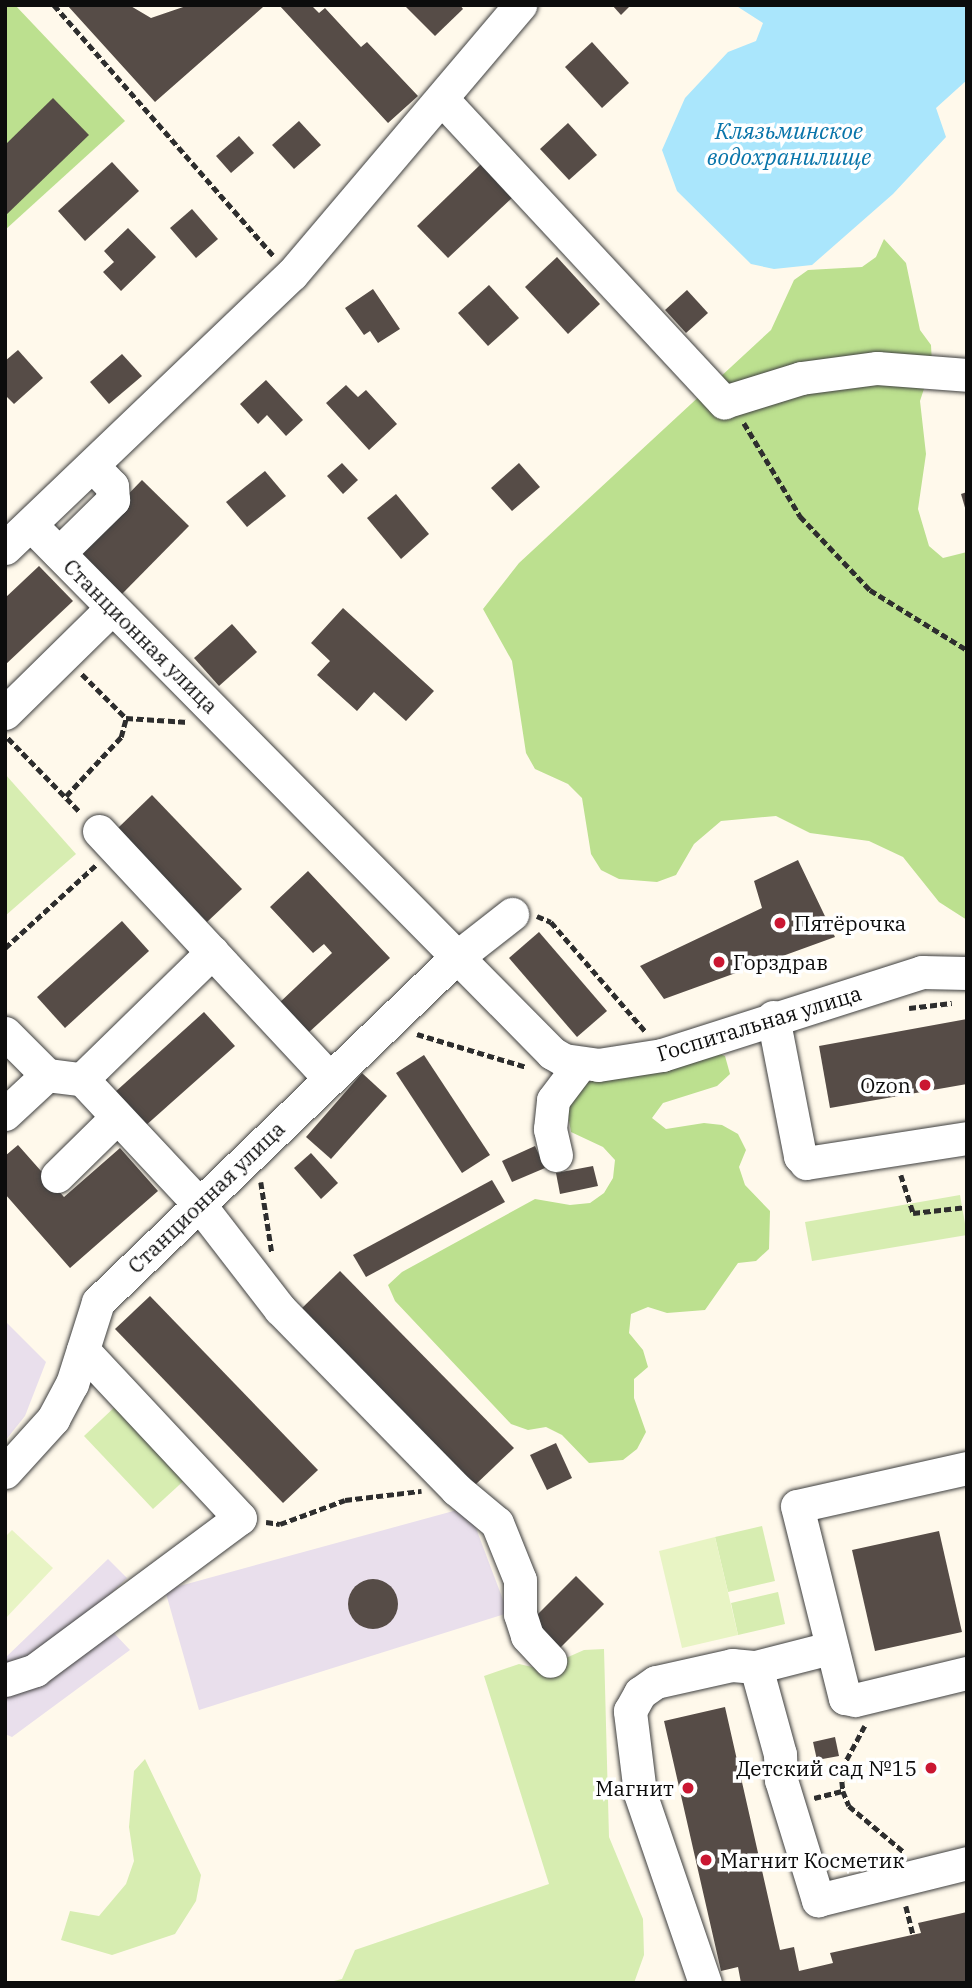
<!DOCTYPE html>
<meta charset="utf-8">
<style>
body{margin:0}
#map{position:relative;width:972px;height:1988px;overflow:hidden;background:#fff9eb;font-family:"IBM Plex Serif",serif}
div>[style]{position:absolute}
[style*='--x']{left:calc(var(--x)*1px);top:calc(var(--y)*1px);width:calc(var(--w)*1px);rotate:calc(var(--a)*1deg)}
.industrial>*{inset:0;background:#e9dfec}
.green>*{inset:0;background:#d7edb1}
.forest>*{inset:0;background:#bce08f}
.pitch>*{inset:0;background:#e8f4c4}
.water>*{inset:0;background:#aae6fc}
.building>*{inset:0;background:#564c47}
.round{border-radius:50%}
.path>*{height:4.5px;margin-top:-2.25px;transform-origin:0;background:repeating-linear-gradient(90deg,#2e2e2e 0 7px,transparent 0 10.5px)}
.roads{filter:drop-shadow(0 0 2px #3f3f3f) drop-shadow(0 0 2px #3f3f3f)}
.minor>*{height:33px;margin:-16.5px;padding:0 16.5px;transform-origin:16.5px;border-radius:16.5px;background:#fff}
.dots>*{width:19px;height:19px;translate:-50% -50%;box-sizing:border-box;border:4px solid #fff;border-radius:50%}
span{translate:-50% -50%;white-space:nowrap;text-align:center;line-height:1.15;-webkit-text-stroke:7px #fff;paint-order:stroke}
.street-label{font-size:21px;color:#0c0c0c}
.poi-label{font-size:21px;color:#0c0c0c}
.left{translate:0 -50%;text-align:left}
.right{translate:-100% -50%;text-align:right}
.water-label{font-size:23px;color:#0975aa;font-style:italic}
.frame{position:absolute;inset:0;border:7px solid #0c0c0c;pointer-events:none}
</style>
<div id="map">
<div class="industrial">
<div style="clip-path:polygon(5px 1321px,46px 1362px,25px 1416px,5px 1441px)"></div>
<div style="clip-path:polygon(468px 1507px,508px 1613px,199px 1710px,165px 1590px)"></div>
<div style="clip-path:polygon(108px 1559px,127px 1578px,93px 1611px,130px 1650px,12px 1737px,5px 1734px,5px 1658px)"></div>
</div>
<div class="green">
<div style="clip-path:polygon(5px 774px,76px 854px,5px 916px)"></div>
<div style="clip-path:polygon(960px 1195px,967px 1235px,812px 1261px,805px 1222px)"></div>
<div style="clip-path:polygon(120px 1402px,189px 1476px,153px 1509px,84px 1436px)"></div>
<div style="clip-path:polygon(762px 1526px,775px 1581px,728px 1592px,715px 1537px)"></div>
<div style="clip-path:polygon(778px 1592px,785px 1624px,738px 1635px,731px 1603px)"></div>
<div style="clip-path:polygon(604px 1649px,609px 1837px,643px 1919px,644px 1955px,634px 1983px,326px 1983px,342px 1979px,355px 1950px,549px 1884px,484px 1676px,519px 1664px,541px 1669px,584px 1650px)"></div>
<div style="clip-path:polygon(145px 1759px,201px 1875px,196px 1901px,175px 1934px,112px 1955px,61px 1940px,70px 1911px,99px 1916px,126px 1884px,134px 1861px,129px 1827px,134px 1771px)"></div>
</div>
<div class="forest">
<div style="clip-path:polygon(5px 5px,15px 5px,125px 121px,5px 230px)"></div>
<div style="clip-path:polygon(884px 239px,906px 263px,920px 330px,931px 345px,932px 364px,920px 401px,926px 454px,918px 509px,929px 546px,943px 558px,967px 552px,967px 920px,939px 902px,903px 857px,869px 841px,810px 833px,776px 816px,721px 821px,694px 844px,676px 875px,657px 882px,619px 879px,601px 870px,591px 854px,582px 798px,568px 784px,535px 769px,526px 753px,512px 661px,483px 609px,519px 563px,771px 330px,794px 280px,808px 270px,862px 267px,876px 257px)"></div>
<div style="clip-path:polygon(708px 1049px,725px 1056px,730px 1074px,717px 1086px,663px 1103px,652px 1118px,666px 1129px,704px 1123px,722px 1125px,738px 1134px,746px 1150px,739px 1167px,745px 1185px,770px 1211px,769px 1249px,756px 1261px,738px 1263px,705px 1310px,667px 1313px,648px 1307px,631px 1314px,629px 1333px,643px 1350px,648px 1367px,634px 1379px,634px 1398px,646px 1432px,637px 1449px,623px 1460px,589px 1463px,562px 1435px,546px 1427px,528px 1430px,511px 1424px,395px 1301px,388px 1285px,402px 1272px,535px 1199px,570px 1205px,590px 1203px,604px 1193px,613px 1178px,615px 1160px,603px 1147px,571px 1132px,567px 1109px,574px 1093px,587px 1082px,659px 1069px)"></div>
</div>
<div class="pitch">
<div style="clip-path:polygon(12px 1530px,53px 1568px,5px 1619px,5px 1537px)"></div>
<div style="clip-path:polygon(715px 1537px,738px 1635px,682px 1648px,659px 1551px)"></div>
</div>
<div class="water">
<div style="clip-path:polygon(735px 5px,967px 5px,967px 80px,936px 108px,946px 137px,893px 194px,812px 265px,774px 269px,751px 264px,677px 191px,662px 150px,685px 98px,728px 52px,756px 41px,763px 23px)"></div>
</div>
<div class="building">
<div style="clip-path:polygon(67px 5px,129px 5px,151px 18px,189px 5px,263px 7px,155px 102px)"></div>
<div style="clip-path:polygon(279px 5px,311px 5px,319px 13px,325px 8px,361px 47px,367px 42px,418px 96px,388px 123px)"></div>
<div style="clip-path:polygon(404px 5px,460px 5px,463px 9px,435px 36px)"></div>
<div style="clip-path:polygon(612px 5px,631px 5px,621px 15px)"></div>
<div style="clip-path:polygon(592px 42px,629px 83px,602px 108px,565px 67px)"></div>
<div style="clip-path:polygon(53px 98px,89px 135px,5px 216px,5px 145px)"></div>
<div style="clip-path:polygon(299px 121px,321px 145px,294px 169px,272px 145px)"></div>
<div style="clip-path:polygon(568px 123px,597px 155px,569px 180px,540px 149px)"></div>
<div style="clip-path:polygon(239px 136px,254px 153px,231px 173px,216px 156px)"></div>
<div style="clip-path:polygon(112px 162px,139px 191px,85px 241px,58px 211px)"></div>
<div style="clip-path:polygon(481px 164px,513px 197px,448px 258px,417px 226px)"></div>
<div style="clip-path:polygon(192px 209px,218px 239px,196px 258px,170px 228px)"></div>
<div style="clip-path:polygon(128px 228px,156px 257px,121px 291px,103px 272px,114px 262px,104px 251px)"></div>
<div style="clip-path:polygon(557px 257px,600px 304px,568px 334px,525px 287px)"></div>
<div style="clip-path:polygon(489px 285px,519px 318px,488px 346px,458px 313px)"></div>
<div style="clip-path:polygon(373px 289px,400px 329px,378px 343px,370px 331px,364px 335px,345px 308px)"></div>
<div style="clip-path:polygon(687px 290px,708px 313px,686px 333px,665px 310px)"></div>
<div style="clip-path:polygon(18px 350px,43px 378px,14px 404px,5px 395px,5px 361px)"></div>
<div style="clip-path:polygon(122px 354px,142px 376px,109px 404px,90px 382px)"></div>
<div style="clip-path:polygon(266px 380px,303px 420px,286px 436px,267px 415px,258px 424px,240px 404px)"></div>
<div style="clip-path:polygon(346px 385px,358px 397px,366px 390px,397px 424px,369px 450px,326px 403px)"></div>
<div style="clip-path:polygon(342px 463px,358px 480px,343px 494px,327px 476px)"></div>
<div style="clip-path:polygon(519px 463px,540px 487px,512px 511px,491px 488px)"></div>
<div style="clip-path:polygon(265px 471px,286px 496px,247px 527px,226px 502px)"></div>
<div style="clip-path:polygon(142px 480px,189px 526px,120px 596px,73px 551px)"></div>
<div style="clip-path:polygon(967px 492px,967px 511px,966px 511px,961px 494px)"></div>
<div style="clip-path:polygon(396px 494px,429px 534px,401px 559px,367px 518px)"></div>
<div style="clip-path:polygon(39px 566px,73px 601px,5px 665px,5px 598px)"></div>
<div style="clip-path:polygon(343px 608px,434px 691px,406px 721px,374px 692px,357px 711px,317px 675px,330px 661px,311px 643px)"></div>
<div style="clip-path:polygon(232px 624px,257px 652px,219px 686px,194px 658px)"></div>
<div style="clip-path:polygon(152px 795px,242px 889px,207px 922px,118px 828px)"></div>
<div style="clip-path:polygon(798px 860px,835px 937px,664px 999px,640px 966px,762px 908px,754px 881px)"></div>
<div style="clip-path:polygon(308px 871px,390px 958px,307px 1034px,278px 1004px,332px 953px,324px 944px,313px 953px,270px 907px)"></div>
<div style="clip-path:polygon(122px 921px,149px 951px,65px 1028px,37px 997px)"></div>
<div style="clip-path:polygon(539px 932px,607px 1011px,577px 1037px,509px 958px)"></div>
<div style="clip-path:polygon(204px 1012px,235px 1046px,144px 1127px,114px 1093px)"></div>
<div style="clip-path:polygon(967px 1019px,967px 1084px,830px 1108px,819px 1046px)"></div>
<div style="clip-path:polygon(424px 1055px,490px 1155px,462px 1173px,396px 1073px)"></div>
<div style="clip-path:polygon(362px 1073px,387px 1096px,331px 1159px,306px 1137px)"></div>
<div style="clip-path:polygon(18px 1145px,64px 1197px,120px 1148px,158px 1191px,70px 1268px,5px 1194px,5px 1156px)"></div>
<div style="clip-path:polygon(535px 1146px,545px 1168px,512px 1182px,502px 1161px)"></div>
<div style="clip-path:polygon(311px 1153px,338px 1183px,321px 1199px,294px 1168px)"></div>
<div style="clip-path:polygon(593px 1166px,598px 1186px,560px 1194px,556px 1173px)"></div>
<div style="clip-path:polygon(492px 1180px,505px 1202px,366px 1277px,353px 1255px)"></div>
<div style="clip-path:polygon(340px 1271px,514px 1448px,474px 1486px,300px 1310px)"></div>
<div style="clip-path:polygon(150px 1296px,318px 1470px,283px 1503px,115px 1329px)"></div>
<div style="clip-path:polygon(556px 1443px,572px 1478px,547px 1490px,530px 1455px)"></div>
<div style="clip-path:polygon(939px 1531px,962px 1632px,875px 1651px,852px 1550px)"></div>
<div style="clip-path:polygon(576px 1576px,604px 1604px,559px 1649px,531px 1621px)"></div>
<div class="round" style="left:348px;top:1579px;width:50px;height:50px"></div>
<div style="clip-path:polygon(725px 1707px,780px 1950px,794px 1947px,799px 1971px,833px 1963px,830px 1953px,921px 1933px,918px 1923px,967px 1912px,967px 1983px,741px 1983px,738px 1967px,721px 1971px,664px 1721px)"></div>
<div style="clip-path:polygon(835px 1737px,839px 1756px,817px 1760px,813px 1742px)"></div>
</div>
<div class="path">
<div style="--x:54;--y:5;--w:334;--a:48.8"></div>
<div style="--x:744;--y:423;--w:109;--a:58.9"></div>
<div style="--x:800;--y:516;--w:102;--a:46.6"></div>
<div style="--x:870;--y:590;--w:114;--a:31.7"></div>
<div style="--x:82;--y:674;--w:62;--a:45"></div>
<div style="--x:126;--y:718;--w:62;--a:3.7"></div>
<div style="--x:8;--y:738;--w:103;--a:45.8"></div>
<div style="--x:66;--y:796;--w:81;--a:-47"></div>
<div style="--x:121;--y:737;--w:20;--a:-75"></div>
<div style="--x:537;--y:916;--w:15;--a:23"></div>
<div style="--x:551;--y:922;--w:144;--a:49.2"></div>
<div style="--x:5;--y:948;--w:123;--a:-42.4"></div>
<div style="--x:909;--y:1008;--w:43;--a:-6.6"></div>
<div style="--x:417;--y:1034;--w:114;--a:16.8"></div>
<div style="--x:901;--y:1175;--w:40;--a:72"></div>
<div style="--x:913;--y:1213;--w:54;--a:-6.3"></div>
<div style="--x:261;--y:1182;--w:72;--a:81.2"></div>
<div style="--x:266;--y:1522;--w:14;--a:8"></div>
<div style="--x:280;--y:1524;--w:69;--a:-20.3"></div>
<div style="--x:345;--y:1500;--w:77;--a:-6.8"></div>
<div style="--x:865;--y:1726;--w:51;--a:118.1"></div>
<div style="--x:841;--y:1771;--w:20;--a:84"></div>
<div style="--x:843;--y:1791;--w:16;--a:68"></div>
<div style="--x:849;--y:1806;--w:72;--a:39.9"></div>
<div style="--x:814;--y:1798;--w:30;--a:-14"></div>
<div style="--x:760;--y:1860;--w:16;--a:-14"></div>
<div style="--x:906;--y:1906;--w:30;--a:76"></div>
</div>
<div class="roads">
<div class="minor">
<div style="--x:443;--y:100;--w:413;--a:47.1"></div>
<div style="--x:724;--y:402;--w:81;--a:-17.3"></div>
<div style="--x:801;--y:378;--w:77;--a:-7.5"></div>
<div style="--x:877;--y:368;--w:90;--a:4.4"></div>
<div style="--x:31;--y:525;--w:742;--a:45.38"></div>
<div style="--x:552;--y:1053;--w:14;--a:30"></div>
<div style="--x:564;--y:1060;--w:34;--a:8"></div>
<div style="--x:598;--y:1065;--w:65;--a:-8.9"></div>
<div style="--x:662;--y:1055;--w:273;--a:-17.7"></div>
<div style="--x:922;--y:972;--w:45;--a:1.3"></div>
<div style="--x:5;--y:548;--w:397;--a:-43.7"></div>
<div style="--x:292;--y:274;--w:353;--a:-49.7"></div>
<div style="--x:59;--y:553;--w:76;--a:-44.5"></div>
<div style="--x:113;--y:500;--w:14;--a:-94"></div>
<div style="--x:112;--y:486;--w:28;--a:-134"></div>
<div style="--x:5;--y:713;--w:150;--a:-44.5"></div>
<div style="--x:99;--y:831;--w:338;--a:47"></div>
<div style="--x:773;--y:1017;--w:142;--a:79"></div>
<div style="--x:800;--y:1156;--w:9;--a:49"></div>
<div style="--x:806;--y:1163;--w:163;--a:-8.8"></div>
<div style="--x:5;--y:1033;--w:59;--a:45"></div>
<div style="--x:47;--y:1075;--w:35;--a:7"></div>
<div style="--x:82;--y:1079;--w:182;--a:-44.3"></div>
<div style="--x:82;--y:1079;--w:170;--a:46.9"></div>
<div style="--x:198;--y:1203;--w:134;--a:52.3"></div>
<div style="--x:280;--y:1309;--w:252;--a:45.6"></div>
<div style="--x:456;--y:1489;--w:53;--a:39.7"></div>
<div style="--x:497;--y:1523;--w:61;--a:68"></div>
<div style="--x:520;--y:1580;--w:34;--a:90"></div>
<div style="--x:520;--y:1614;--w:23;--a:72"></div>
<div style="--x:527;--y:1636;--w:34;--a:47"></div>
<div style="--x:5;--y:1114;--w:57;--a:-42.9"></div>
<div style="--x:556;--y:1155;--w:27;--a:-103"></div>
<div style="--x:550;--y:1129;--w:29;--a:-84"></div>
<div style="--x:553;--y:1100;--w:46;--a:-52.9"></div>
<div style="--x:57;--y:1176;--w:84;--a:-44.5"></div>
<div style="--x:967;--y:1468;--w:174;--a:167.4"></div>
<div style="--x:797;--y:1506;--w:198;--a:76"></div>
<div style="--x:845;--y:1698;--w:10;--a:11"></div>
<div style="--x:855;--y:1700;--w:115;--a:-13.6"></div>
<div style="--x:5;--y:1472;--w:72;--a:-47.8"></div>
<div style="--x:53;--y:1419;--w:40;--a:-62"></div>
<div style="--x:72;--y:1384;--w:86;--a:-72.4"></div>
<div style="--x:98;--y:1302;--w:498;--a:-43.9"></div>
<div style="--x:457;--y:957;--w:70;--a:-38"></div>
<div style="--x:756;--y:1667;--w:90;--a:74.6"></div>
<div style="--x:780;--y:1754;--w:26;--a:88"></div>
<div style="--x:781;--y:1780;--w:126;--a:72.9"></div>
<div style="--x:818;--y:1900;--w:154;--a:-13.9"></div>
<div style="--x:5;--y:1680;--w:32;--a:-18"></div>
<div style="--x:35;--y:1670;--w:255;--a:-36.6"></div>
<div style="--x:240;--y:1518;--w:230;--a:-133.1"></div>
<div style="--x:705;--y:1983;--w:201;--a:-108.9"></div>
<div style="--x:640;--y:1793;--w:83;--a:-97"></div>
<div style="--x:630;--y:1711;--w:21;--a:-61"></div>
<div style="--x:640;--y:1693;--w:19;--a:-35"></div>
<div style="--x:656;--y:1682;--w:78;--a:-12.6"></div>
<div style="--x:732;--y:1665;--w:24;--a:5"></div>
<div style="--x:756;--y:1667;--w:76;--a:-14.4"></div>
</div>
</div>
<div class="dots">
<div style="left:780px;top:923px;background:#ca1732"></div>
<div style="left:719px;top:962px;background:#ca1732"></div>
<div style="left:925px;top:1085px;background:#ca1732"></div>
<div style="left:931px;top:1768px;background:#ca1732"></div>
<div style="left:688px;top:1788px;background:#ca1732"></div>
<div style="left:706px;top:1860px;background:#ca1732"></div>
</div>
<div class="street-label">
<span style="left:141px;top:636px;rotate:45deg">Станционная улица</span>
<span style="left:759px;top:1023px;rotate:-17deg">Госпитальная улица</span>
<span style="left:206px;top:1197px;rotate:-44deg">Станционная улица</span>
</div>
<div class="poi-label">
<span class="left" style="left:794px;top:923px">Пятёрочка</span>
<span class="left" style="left:733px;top:962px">Горздрав</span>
<span class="right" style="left:911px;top:1085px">Ozon</span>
<span class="right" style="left:917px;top:1768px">Детский сад №15</span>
<span class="right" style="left:674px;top:1788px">Магнит</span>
<span class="left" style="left:720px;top:1860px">Магнит Косметик</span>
</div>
<div class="water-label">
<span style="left:789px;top:143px">Клязьминское<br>водохранилище</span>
</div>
<div class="frame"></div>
</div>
